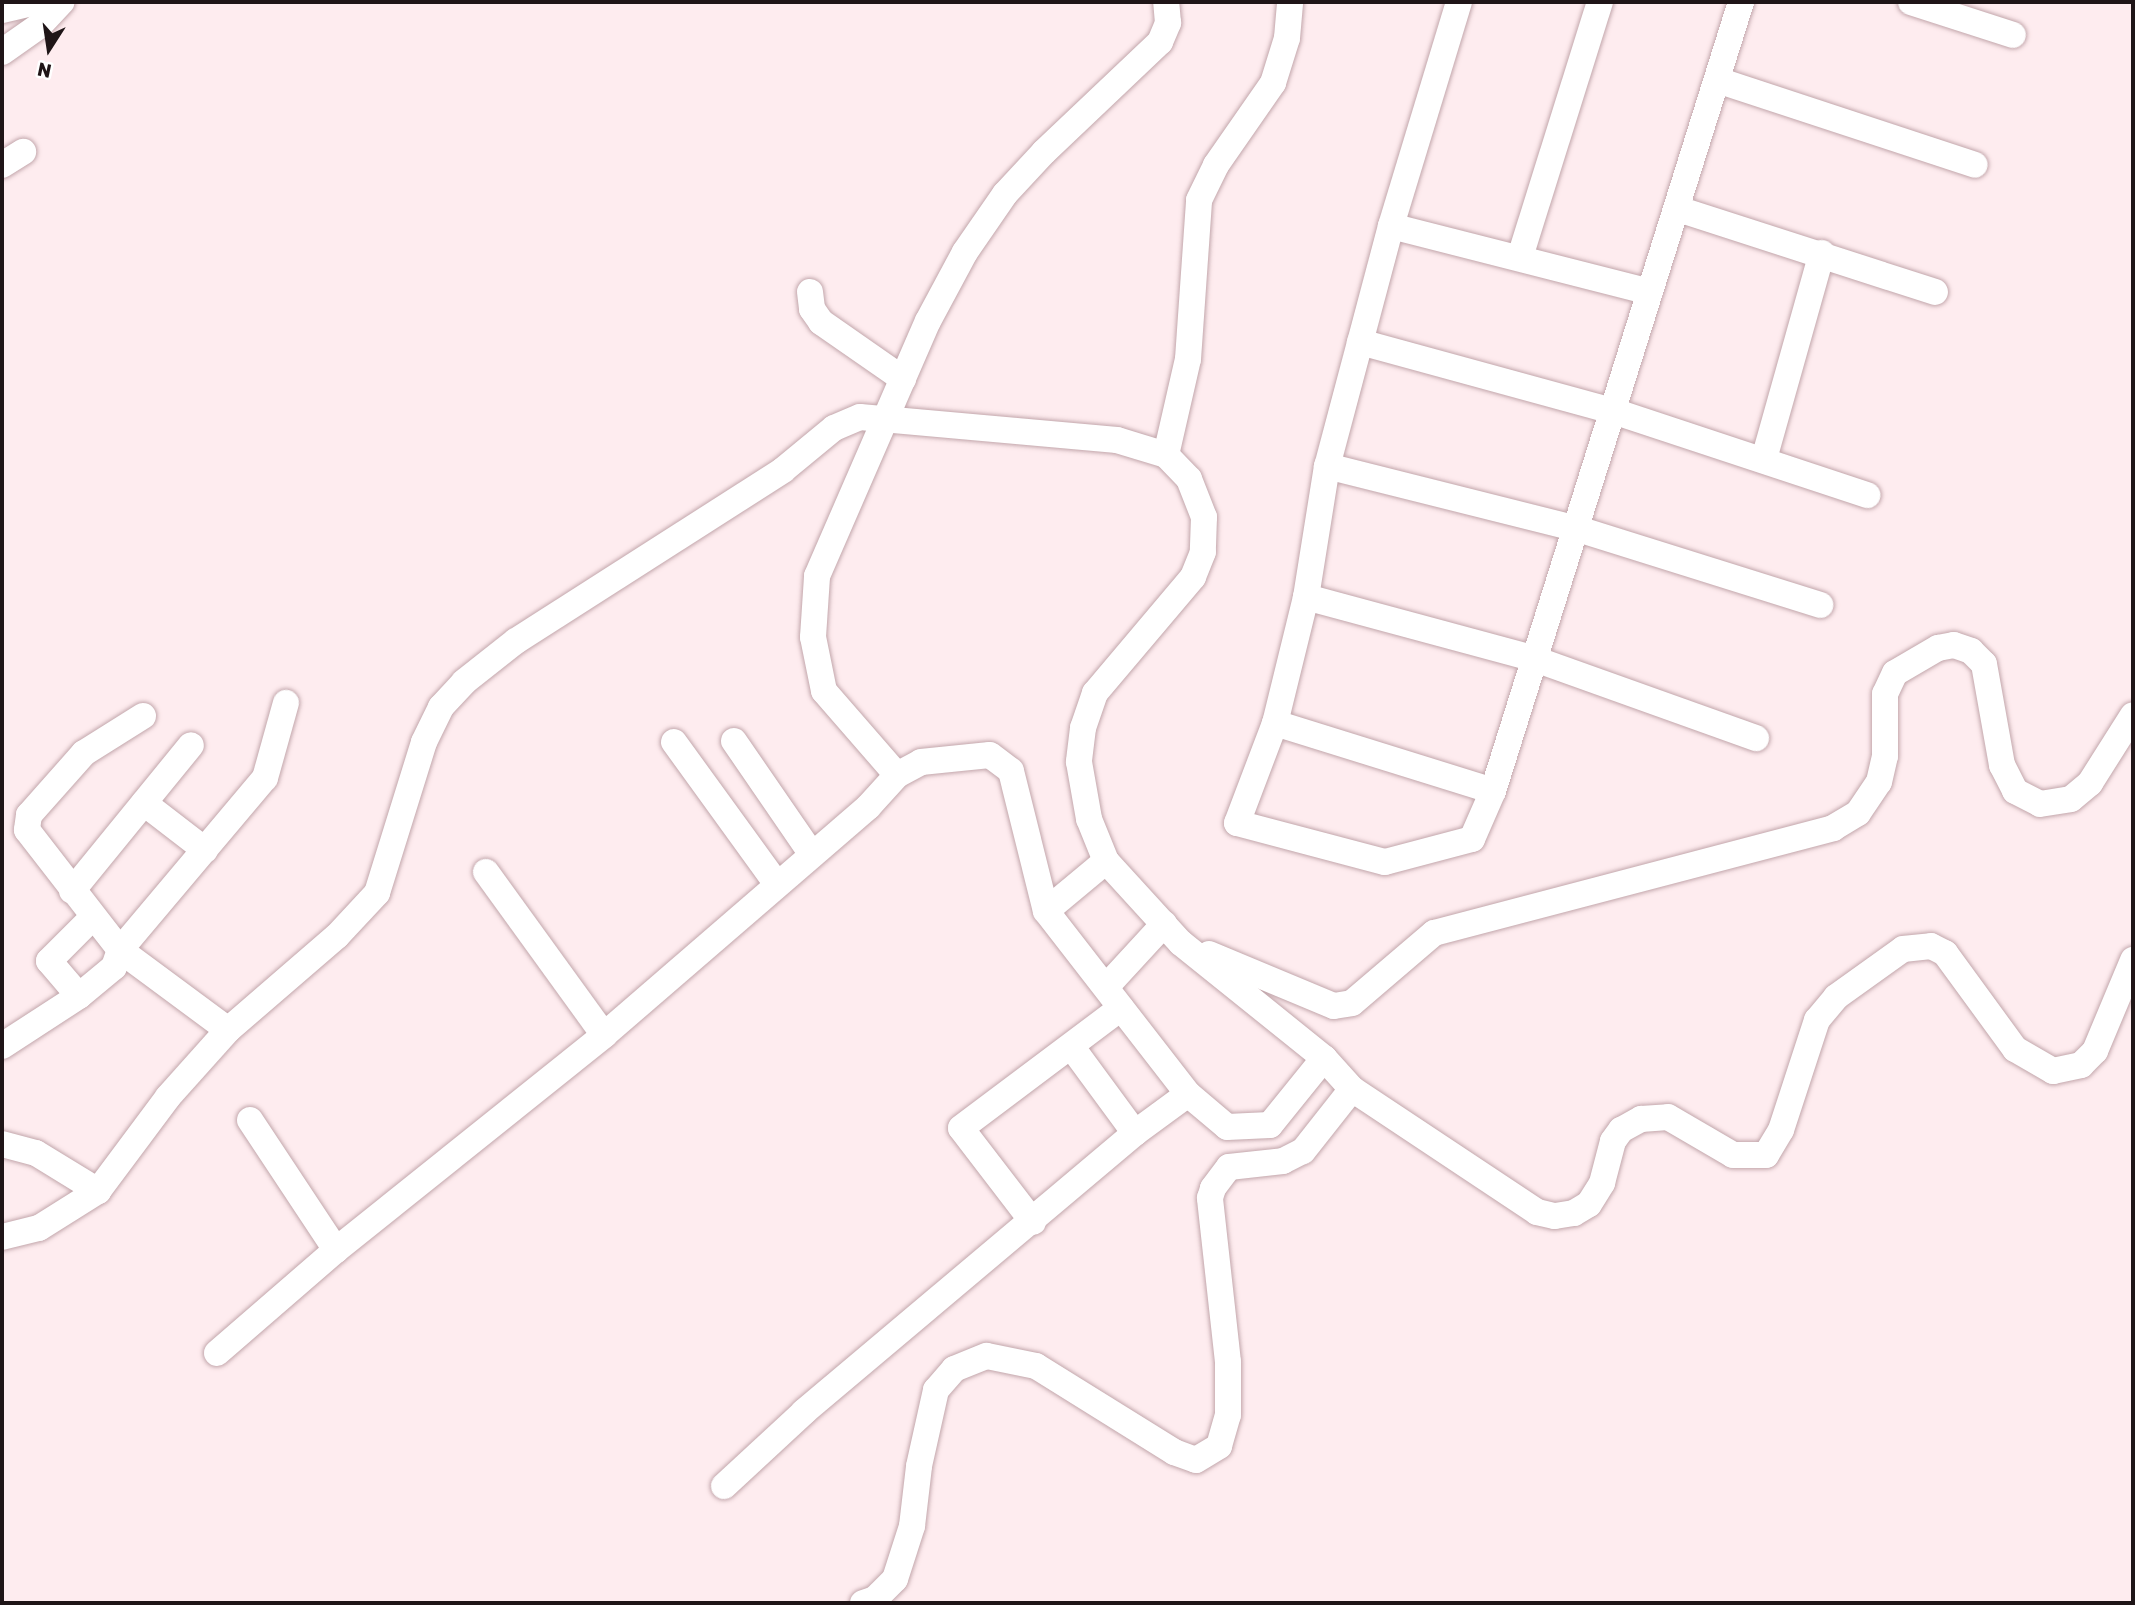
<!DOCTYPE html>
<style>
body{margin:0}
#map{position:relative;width:2135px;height:1605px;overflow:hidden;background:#feecef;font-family:Rubik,sans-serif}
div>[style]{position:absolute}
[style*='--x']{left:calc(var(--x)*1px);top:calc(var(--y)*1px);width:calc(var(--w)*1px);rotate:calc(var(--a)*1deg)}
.roads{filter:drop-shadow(0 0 2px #c2a6ab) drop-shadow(0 0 2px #c2a6ab)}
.minor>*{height:26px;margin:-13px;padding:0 13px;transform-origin:13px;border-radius:13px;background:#fff}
span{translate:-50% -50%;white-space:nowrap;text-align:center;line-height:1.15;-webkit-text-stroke:5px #fff;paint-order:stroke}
.frame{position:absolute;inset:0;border:4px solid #1f1517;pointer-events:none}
.north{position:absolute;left:14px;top:14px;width:70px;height:70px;-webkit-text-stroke:5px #fff;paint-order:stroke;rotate:192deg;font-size:19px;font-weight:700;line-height:28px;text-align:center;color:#1f1517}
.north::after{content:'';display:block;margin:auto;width:24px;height:32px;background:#1f1517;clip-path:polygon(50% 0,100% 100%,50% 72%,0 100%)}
</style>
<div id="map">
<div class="roads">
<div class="minor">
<div style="--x:1459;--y:2;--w:234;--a:106.9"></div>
<div style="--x:1391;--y:226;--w:248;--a:104.9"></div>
<div style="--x:1327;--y:466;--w:133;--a:99.1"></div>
<div style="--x:1306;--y:597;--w:130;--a:103.8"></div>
<div style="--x:1275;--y:723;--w:107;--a:110.8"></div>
<div style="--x:1237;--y:823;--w:153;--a:14.8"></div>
<div style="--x:1385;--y:862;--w:90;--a:-14.8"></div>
<div style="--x:1472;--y:839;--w:52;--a:-66.4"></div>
<div style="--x:1493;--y:791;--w:827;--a:-72.55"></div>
<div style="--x:1911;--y:2;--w:107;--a:17.9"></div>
<div style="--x:2;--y:10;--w:37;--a:-13"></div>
<div style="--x:2;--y:52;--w:45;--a:-35.1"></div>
<div style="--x:39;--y:26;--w:33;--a:-47"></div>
<div style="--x:1720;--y:81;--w:268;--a:18.2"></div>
<div style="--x:2;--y:165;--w:25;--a:-32"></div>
<div style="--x:1678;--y:209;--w:270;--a:17.9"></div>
<div style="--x:1391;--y:226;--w:267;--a:14.3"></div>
<div style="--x:1520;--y:257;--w:267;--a:-72.6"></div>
<div style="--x:810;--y:292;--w:17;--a:83"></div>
<div style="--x:812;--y:309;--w:16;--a:55"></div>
<div style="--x:821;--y:322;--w:100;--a:34.8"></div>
<div style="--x:1360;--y:342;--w:262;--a:15.3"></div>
<div style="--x:1613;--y:411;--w:268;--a:18.3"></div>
<div style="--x:1166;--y:455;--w:98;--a:-77.1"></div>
<div style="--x:1188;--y:359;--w:159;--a:-86"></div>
<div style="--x:1199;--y:200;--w:39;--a:-64"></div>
<div style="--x:1216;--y:165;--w:100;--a:-55.2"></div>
<div style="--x:1273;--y:83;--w:47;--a:-72.7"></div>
<div style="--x:1287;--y:38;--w:36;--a:-85"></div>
<div style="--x:1764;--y:459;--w:214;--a:-74.3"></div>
<div style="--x:1327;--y:466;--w:259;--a:14.1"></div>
<div style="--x:1578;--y:529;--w:254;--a:17.4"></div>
<div style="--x:1306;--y:597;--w:234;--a:15.1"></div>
<div style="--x:1532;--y:658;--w:238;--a:19.7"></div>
<div style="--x:143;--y:716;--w:70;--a:147.9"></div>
<div style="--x:84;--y:753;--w:83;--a:131.6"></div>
<div style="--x:29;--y:815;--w:15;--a:98"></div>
<div style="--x:27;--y:830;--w:152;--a:52.2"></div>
<div style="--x:120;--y:950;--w:134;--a:36.5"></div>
<div style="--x:1275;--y:723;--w:228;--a:17.3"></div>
<div style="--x:734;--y:741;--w:136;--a:55.5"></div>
<div style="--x:674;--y:742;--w:174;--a:54.1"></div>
<div style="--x:897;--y:775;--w:111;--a:-131"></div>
<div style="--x:824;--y:691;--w:55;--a:-101.5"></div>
<div style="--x:813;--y:637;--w:61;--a:-86.2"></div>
<div style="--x:817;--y:576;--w:278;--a:-66.5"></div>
<div style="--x:928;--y:321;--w:78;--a:-61.8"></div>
<div style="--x:965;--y:252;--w:70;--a:-55.4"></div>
<div style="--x:1005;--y:194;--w:57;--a:-47.1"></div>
<div style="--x:1044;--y:152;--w:160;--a:-43.5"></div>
<div style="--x:1160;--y:42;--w:21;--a:-67"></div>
<div style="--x:1168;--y:23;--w:21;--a:-95"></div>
<div style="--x:144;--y:803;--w:77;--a:37.6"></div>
<div style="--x:486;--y:872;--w:201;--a:54.1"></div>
<div style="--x:72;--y:891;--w:188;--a:-50.8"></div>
<div style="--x:1046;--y:911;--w:78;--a:-39.8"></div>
<div style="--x:1209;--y:954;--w:135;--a:22.6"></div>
<div style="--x:1334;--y:1006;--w:18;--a:-9"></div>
<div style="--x:1352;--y:1003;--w:108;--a:-40.5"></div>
<div style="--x:1434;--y:933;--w:413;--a:-14.7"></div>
<div style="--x:1833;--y:828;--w:29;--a:-31"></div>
<div style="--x:1858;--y:813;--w:37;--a:-56"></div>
<div style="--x:1879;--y:782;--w:27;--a:-77"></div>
<div style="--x:1885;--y:756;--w:62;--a:-90"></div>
<div style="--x:1885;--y:694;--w:23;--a:-65"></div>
<div style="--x:1895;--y:673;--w:50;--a:-30.2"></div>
<div style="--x:1938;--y:648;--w:16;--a:-11"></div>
<div style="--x:1954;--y:645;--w:18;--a:19"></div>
<div style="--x:1971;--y:651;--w:18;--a:45"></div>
<div style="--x:1984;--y:664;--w:103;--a:79.9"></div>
<div style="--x:2002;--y:765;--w:29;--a:63"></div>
<div style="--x:2015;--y:791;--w:28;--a:27"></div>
<div style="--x:2040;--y:804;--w:31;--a:-9"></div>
<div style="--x:2071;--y:799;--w:25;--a:-40"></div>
<div style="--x:2090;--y:783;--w:80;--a:-57.7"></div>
<div style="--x:1106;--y:987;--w:86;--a:-47.4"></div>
<div style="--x:79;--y:996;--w:46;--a:-130.6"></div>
<div style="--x:49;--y:961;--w:62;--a:-45"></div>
<div style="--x:2;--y:1046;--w:92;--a:-33"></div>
<div style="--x:79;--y:996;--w:45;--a:-39.6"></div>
<div style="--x:114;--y:967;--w:18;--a:-71"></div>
<div style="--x:120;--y:950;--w:225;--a:-49.9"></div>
<div style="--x:265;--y:778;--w:78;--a:-74.4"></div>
<div style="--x:1071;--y:1046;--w:108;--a:53.7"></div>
<div style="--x:1188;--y:1094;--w:51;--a:40.2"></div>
<div style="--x:1227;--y:1127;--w:43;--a:-2.7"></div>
<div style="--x:1270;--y:1125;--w:86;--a:-51.1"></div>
<div style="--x:250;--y:1120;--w:156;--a:56.5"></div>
<div style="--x:2;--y:1144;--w:35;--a:15"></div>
<div style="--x:36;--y:1153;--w:73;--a:31.5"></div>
<div style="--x:1033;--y:1222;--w:118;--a:-127.5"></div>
<div style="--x:961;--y:1128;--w:200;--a:-36.9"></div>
<div style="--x:2;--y:1237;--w:38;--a:-14"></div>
<div style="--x:39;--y:1228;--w:70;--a:-32.1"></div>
<div style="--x:98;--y:1191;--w:117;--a:-53.3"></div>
<div style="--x:168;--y:1097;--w:90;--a:-48.2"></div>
<div style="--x:228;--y:1030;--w:144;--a:-40.8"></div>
<div style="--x:337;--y:936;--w:59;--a:-47.1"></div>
<div style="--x:377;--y:893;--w:158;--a:-72.7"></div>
<div style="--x:424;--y:742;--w:39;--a:-64"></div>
<div style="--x:441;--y:707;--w:34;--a:-47"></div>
<div style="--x:464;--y:682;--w:66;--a:-38.3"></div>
<div style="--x:516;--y:641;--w:317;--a:-32.6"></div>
<div style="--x:783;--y:470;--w:66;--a:-39.5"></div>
<div style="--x:834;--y:428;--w:28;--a:-23"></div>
<div style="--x:860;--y:417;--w:258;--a:5.1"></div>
<div style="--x:1117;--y:440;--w:51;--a:17"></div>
<div style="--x:1166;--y:455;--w:33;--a:46"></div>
<div style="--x:1189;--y:479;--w:41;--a:68.5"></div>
<div style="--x:1204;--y:517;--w:35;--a:92"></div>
<div style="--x:1203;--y:552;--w:27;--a:112"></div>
<div style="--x:1193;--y:577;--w:152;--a:130.2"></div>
<div style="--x:1095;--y:693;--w:37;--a:109"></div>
<div style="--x:1083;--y:728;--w:34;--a:97"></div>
<div style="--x:1079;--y:762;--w:58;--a:80"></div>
<div style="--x:1089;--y:819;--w:45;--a:68"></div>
<div style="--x:1106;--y:861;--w:111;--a:47.6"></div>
<div style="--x:1181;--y:943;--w:184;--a:38.8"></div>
<div style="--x:1324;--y:1058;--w:42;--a:47.9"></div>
<div style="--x:1352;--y:1089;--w:222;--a:33.6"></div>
<div style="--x:1537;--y:1212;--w:18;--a:13"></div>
<div style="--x:1555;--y:1216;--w:19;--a:-9"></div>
<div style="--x:1574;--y:1213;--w:17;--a:-31"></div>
<div style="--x:1589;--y:1204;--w:25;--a:-58"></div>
<div style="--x:1602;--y:1183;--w:43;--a:-75.3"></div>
<div style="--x:1613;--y:1141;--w:14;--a:-54"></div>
<div style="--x:1621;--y:1130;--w:23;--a:-29"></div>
<div style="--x:1641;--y:1119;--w:27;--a:-4"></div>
<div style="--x:1668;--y:1117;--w:75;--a:30.3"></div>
<div style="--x:1733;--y:1155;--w:33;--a:0"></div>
<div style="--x:1766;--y:1155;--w:29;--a:-59"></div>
<div style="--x:1781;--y:1130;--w:116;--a:-71.9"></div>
<div style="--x:1817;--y:1020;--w:30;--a:-50"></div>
<div style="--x:1836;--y:997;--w:82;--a:-35.6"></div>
<div style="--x:1903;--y:949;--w:28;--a:-6"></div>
<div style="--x:1931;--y:946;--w:16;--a:27"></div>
<div style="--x:1945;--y:953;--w:119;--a:53.9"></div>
<div style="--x:2015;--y:1049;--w:44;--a:30.1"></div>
<div style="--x:2053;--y:1071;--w:29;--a:-12"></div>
<div style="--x:2081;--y:1065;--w:20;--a:-45"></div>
<div style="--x:2095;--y:1051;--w:99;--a:-67.3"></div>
<div style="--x:217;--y:1353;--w:157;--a:-40.9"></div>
<div style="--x:336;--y:1250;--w:344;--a:-38.7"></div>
<div style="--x:604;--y:1035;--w:349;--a:-40.8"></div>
<div style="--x:868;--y:807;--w:43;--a:-47.8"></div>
<div style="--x:897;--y:775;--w:27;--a:-28"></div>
<div style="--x:921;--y:762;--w:69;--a:-5.8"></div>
<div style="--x:990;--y:755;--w:26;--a:37"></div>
<div style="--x:1011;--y:771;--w:144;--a:76"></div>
<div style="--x:1046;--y:911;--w:232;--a:52.2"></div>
<div style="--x:1188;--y:1094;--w:66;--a:143.7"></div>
<div style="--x:1135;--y:1133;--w:433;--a:139.9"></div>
<div style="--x:804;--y:1412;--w:109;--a:137.2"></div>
<div style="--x:863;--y:1603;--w:13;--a:-18"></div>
<div style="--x:875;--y:1599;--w:28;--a:-45"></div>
<div style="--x:895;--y:1579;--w:56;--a:-72.2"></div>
<div style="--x:912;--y:1526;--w:60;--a:-83.3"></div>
<div style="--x:919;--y:1466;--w:78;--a:-77.4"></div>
<div style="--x:936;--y:1390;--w:28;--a:-49"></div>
<div style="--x:954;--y:1369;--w:35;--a:-22"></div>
<div style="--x:987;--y:1356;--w:50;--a:11.5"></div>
<div style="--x:1036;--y:1366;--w:163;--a:31.9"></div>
<div style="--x:1174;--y:1452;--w:23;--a:20"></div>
<div style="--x:1196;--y:1460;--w:27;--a:-31"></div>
<div style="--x:1219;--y:1446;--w:32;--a:-74"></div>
<div style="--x:1228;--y:1415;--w:53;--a:-90"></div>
<div style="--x:1228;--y:1362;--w:165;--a:-96.3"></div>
<div style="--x:1210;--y:1198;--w:10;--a:-73"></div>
<div style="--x:1213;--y:1188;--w:26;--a:-53"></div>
<div style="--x:1229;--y:1167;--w:54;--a:-6.3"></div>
<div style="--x:1283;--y:1161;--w:22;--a:-27"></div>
<div style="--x:1303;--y:1151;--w:79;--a:-51.7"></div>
</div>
</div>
<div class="frame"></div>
<div class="north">N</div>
</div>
